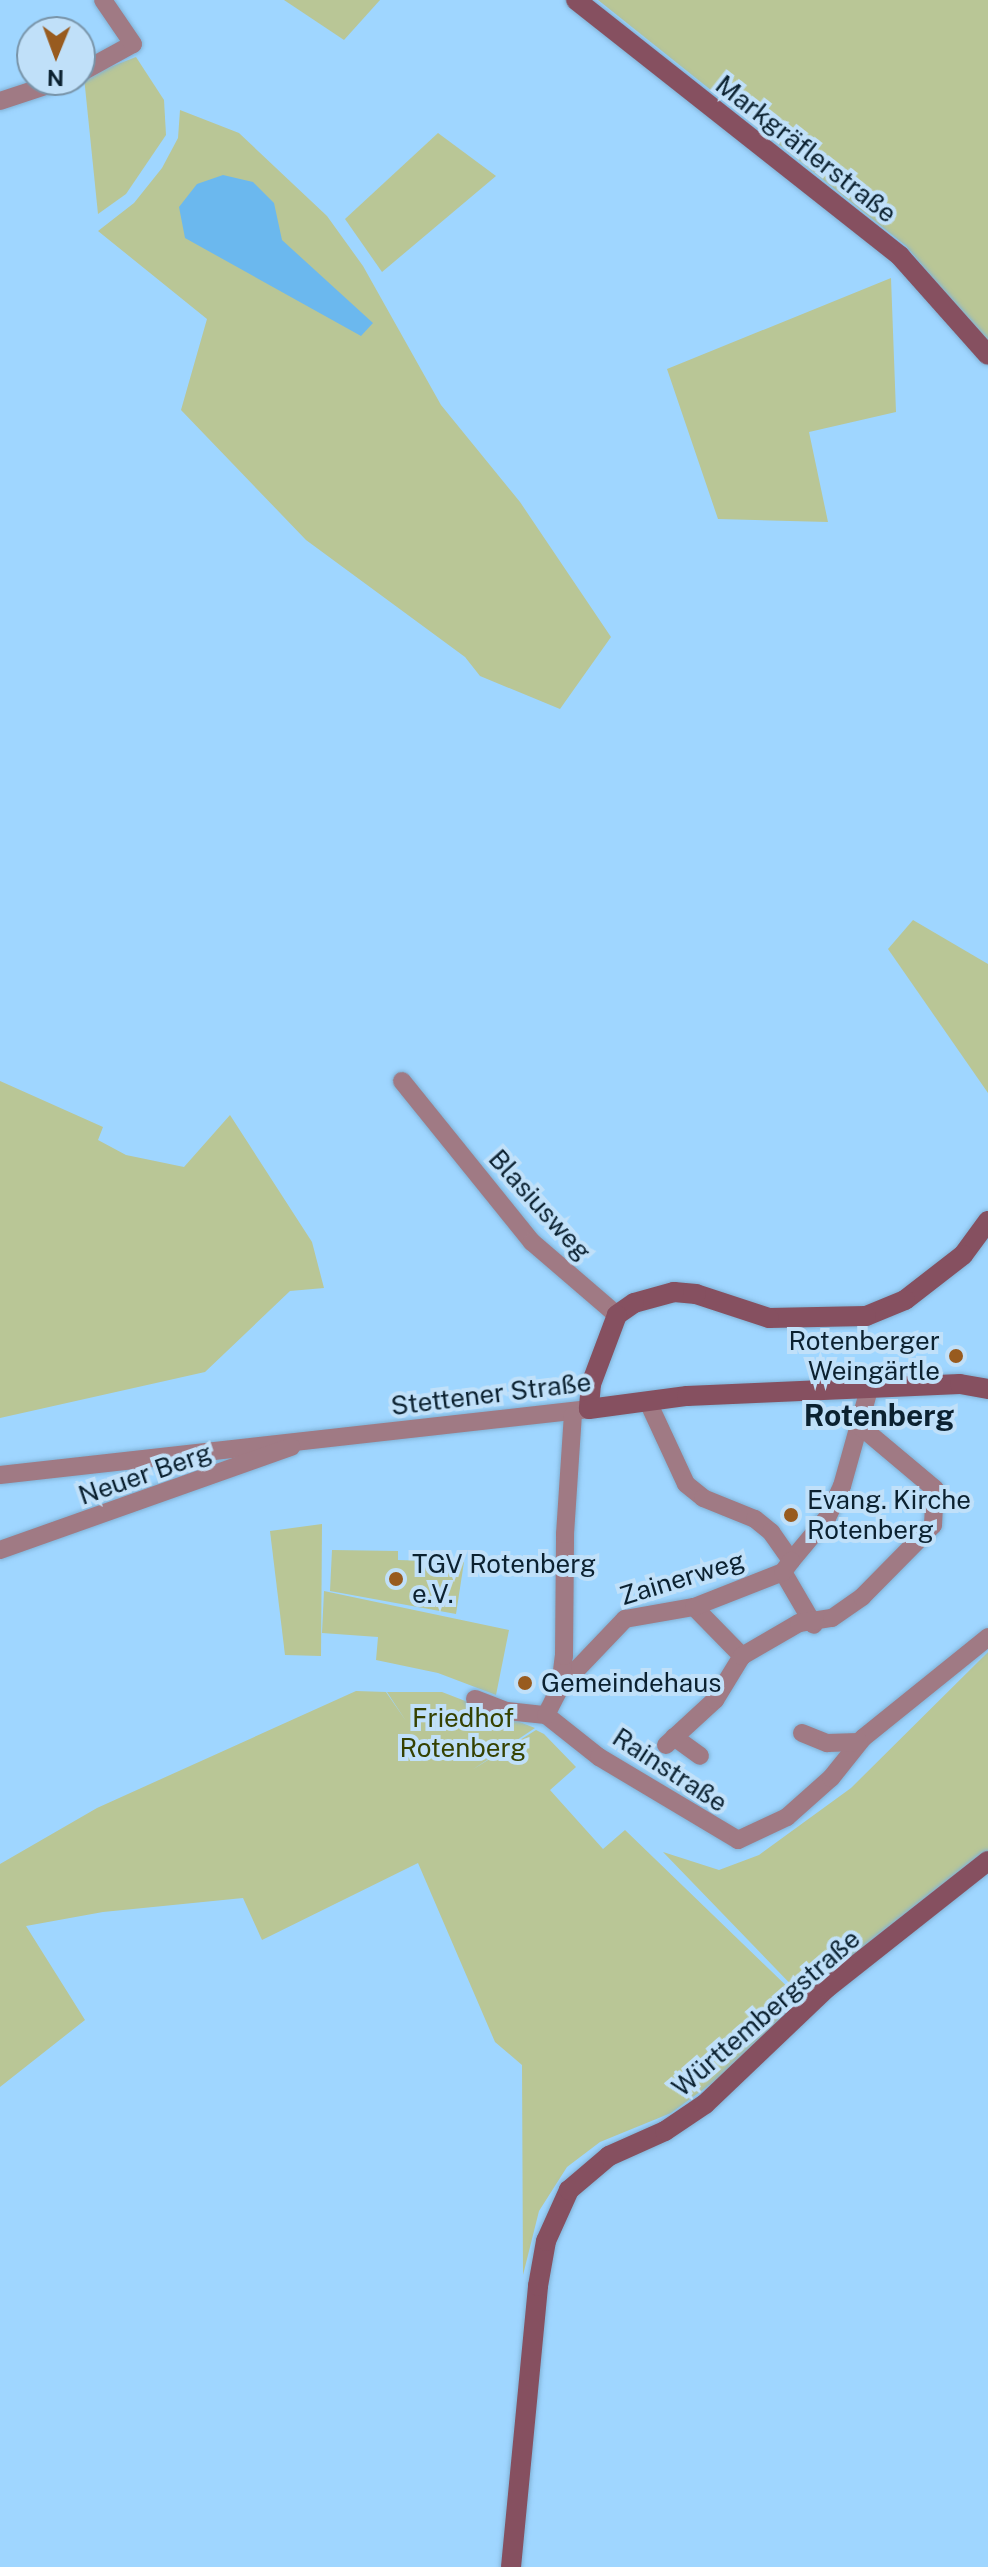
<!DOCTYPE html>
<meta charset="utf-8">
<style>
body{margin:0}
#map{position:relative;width:988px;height:2567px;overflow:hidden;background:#9fd6ff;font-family:"Public Sans",sans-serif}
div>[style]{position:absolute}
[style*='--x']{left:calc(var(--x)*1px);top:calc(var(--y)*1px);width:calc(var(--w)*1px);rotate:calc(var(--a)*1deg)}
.green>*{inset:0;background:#b9c696}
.water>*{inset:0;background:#6bb8ee}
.roads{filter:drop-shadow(0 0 2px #81b2d6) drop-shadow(0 0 2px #81b2d6)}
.street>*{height:18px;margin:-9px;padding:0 9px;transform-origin:9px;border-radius:9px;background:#a07a84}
.secondary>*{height:20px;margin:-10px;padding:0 10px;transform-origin:10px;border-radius:10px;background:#865060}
.dots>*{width:22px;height:22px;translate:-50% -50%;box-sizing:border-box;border:4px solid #c0e0f9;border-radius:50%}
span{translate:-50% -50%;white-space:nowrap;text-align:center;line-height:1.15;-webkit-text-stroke:8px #c0e0f9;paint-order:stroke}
.street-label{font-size:26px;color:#0b2130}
.poi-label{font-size:26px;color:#0b2130}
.right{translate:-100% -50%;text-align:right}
.left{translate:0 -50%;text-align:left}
.park-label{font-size:26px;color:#354100}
.quarter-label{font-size:30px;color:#0b2130;font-weight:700}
.north{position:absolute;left:16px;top:16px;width:80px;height:80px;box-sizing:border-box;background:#c0e0f9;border:2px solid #7894a9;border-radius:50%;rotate:181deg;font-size:22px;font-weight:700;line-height:32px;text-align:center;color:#0b2130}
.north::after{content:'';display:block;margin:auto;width:28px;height:36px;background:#985b1f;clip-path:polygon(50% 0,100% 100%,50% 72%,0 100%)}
</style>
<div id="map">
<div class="green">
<div style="clip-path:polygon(284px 0,380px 0,344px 40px)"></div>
<div style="clip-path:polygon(598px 0,988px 0,988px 344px,906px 246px)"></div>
<div style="clip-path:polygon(136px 57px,164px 100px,166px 135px,126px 194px,98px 214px,84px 77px)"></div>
<div style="clip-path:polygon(180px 110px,239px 133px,327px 216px,363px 266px,441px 405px,520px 502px,611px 637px,560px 709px,480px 676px,465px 657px,306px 540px,181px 410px,207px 319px,98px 231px,134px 203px,162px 168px,178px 138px)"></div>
<div style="clip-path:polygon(438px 133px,496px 176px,382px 272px,345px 219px)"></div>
<div style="clip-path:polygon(891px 278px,896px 412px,809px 432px,828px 522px,718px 519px,667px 369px)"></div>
<div style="clip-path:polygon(913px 920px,988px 964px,988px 1093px,888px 949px)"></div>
<div style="clip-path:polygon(0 1081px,103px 1127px,98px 1140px,126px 1155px,184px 1167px,230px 1115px,312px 1242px,324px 1288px,290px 1291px,205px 1372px,0 1418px)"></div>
<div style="clip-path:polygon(322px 1524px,321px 1656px,285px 1655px,270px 1531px)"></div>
<div style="clip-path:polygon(332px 1550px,398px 1551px,398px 1560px,464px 1562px,456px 1614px,330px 1591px)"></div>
<div style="clip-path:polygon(324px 1591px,509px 1630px,496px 1695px,438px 1673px,376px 1660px,378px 1637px,322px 1633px)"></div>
<div style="clip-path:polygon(988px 1652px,988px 1852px,803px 1997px,663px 1852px,719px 1870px,759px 1855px,851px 1788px)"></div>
<div style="clip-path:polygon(356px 1691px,386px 1692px,406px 1721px,387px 1692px,442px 1692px,535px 1728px,472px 1770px,536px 1730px,544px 1734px,576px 1767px,550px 1790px,603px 1849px,625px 1830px,799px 1998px,734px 2067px,671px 2113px,600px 2142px,567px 2167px,539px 2211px,523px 2275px,522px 2065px,495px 2042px,418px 1863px,262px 1940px,243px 1898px,103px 1912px,26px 1926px,85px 2020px,0 2087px,0 1864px,97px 1808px)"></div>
</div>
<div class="water">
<div style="clip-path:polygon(223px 175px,253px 182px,274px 203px,282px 240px,373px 323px,361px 336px,185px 238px,179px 207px,197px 184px)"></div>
</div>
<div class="roads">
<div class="street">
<div style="--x:80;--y:73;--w:60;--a:-28.7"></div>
<div style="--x:133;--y:44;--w:53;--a:-124.3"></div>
<div style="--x:0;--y:101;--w:67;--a:-18.2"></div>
<div style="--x:402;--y:1081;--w:207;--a:51.1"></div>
<div style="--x:532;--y:1242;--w:112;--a:40.7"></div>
<div style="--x:648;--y:1402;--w:90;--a:65.1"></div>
<div style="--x:686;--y:1484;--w:22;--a:39"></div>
<div style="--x:703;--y:1498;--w:56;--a:22"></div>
<div style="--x:755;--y:1519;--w:21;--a:39"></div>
<div style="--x:771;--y:1532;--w:35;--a:55"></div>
<div style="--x:791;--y:1561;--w:56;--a:-50.1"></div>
<div style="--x:827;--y:1518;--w:35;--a:-65"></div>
<div style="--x:842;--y:1486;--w:101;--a:-74.4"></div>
<div style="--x:0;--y:1475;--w:593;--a:-6.39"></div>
<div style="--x:0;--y:1550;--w:309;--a:-19.5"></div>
<div style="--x:783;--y:1572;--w:61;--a:59.7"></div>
<div style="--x:694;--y:1607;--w:69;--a:45.6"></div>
<div style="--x:561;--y:1686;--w:93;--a:-46.3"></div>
<div style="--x:625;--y:1619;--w:70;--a:-9.9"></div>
<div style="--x:694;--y:1607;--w:96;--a:-21.5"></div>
<div style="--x:783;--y:1572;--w:14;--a:-54"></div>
<div style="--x:475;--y:1699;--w:34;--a:21"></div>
<div style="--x:507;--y:1711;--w:39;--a:6"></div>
<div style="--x:546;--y:1715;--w:68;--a:38.4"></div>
<div style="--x:599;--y:1757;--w:162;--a:30.8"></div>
<div style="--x:738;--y:1840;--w:54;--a:-25.1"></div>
<div style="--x:787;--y:1817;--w:59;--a:-41.6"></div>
<div style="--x:831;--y:1778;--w:51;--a:-51.3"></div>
<div style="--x:863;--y:1738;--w:161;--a:-38.9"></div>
<div style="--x:546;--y:1715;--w:31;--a:-63"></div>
<div style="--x:560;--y:1687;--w:31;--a:-83"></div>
<div style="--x:564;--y:1656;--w:122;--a:-89.5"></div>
<div style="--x:565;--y:1534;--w:119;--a:-86.2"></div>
<div style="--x:802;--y:1733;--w:27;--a:22"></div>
<div style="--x:827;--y:1743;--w:32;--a:-2"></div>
<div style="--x:674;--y:1737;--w:32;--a:36"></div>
<div style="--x:666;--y:1745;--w:67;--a:-42.6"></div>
<div style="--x:715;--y:1700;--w:52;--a:-58.5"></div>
<div style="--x:742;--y:1656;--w:66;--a:-30.1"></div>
<div style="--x:799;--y:1623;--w:33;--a:-9"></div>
<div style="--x:832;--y:1618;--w:37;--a:-35"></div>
<div style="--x:862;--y:1597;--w:101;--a:-45.4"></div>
<div style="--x:933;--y:1525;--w:36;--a:-87"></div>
<div style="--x:935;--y:1489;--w:97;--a:-140"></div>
</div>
<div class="secondary">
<div style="--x:576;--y:0;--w:413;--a:38.3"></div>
<div style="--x:900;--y:256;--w:132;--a:48.4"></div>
<div style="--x:988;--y:1221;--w:42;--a:126.3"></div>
<div style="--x:963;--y:1255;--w:73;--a:142.2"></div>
<div style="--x:905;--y:1300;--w:42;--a:157.7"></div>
<div style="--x:866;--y:1316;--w:97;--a:178.8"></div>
<div style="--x:769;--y:1318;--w:77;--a:-161.8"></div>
<div style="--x:696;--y:1294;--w:22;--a:-175"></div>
<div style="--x:674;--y:1292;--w:41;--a:164.6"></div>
<div style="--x:634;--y:1303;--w:21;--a:145"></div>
<div style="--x:617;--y:1315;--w:74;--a:110.6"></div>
<div style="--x:591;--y:1384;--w:25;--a:95"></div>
<div style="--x:589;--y:1409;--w:99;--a:-7.6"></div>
<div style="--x:687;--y:1396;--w:273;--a:-2.5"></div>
<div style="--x:960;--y:1384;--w:28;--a:10"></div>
<div style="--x:511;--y:2567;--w:282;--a:-84.5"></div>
<div style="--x:538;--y:2286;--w:46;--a:-79.9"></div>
<div style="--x:546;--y:2241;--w:56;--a:-65.7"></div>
<div style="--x:569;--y:2190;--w:52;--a:-40.4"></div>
<div style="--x:609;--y:2156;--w:61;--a:-24.1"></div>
<div style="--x:665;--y:2131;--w:48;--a:-34"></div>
<div style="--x:705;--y:2104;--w:168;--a:-43.6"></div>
<div style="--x:827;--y:1988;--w:205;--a:-38.3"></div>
</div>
</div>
<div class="dots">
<div style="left:956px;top:1356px;background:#985b1f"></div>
<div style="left:791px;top:1515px;background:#985b1f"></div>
<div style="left:396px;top:1579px;background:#985b1f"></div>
<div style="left:525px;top:1683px;background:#985b1f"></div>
</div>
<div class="street-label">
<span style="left:806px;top:149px;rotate:38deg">Markgräflerstraße</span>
<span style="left:540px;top:1205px;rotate:48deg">Blasiusweg</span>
<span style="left:491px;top:1394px;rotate:-7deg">Stettener Straße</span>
<span style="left:145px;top:1474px;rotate:-19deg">Neuer Berg</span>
<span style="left:682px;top:1578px;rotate:-17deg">Zainerweg</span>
<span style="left:670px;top:1770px;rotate:33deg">Rainstraße</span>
<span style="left:766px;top:2013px;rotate:-41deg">Württembergstraße</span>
</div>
<div class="poi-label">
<span class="right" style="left:940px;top:1356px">Rotenberger<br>Weingärtle</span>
<span class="left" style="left:807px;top:1515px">Evang. Kirche<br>Rotenberg</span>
<span class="left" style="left:412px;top:1579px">TGV Rotenberg<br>e.V.</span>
<span class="left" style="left:541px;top:1683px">Gemeindehaus</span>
</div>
<div class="park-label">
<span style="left:463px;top:1733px">Friedhof<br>Rotenberg</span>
</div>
<div class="quarter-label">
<span style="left:879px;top:1415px">Rotenberg</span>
</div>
<div class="north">N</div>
</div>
